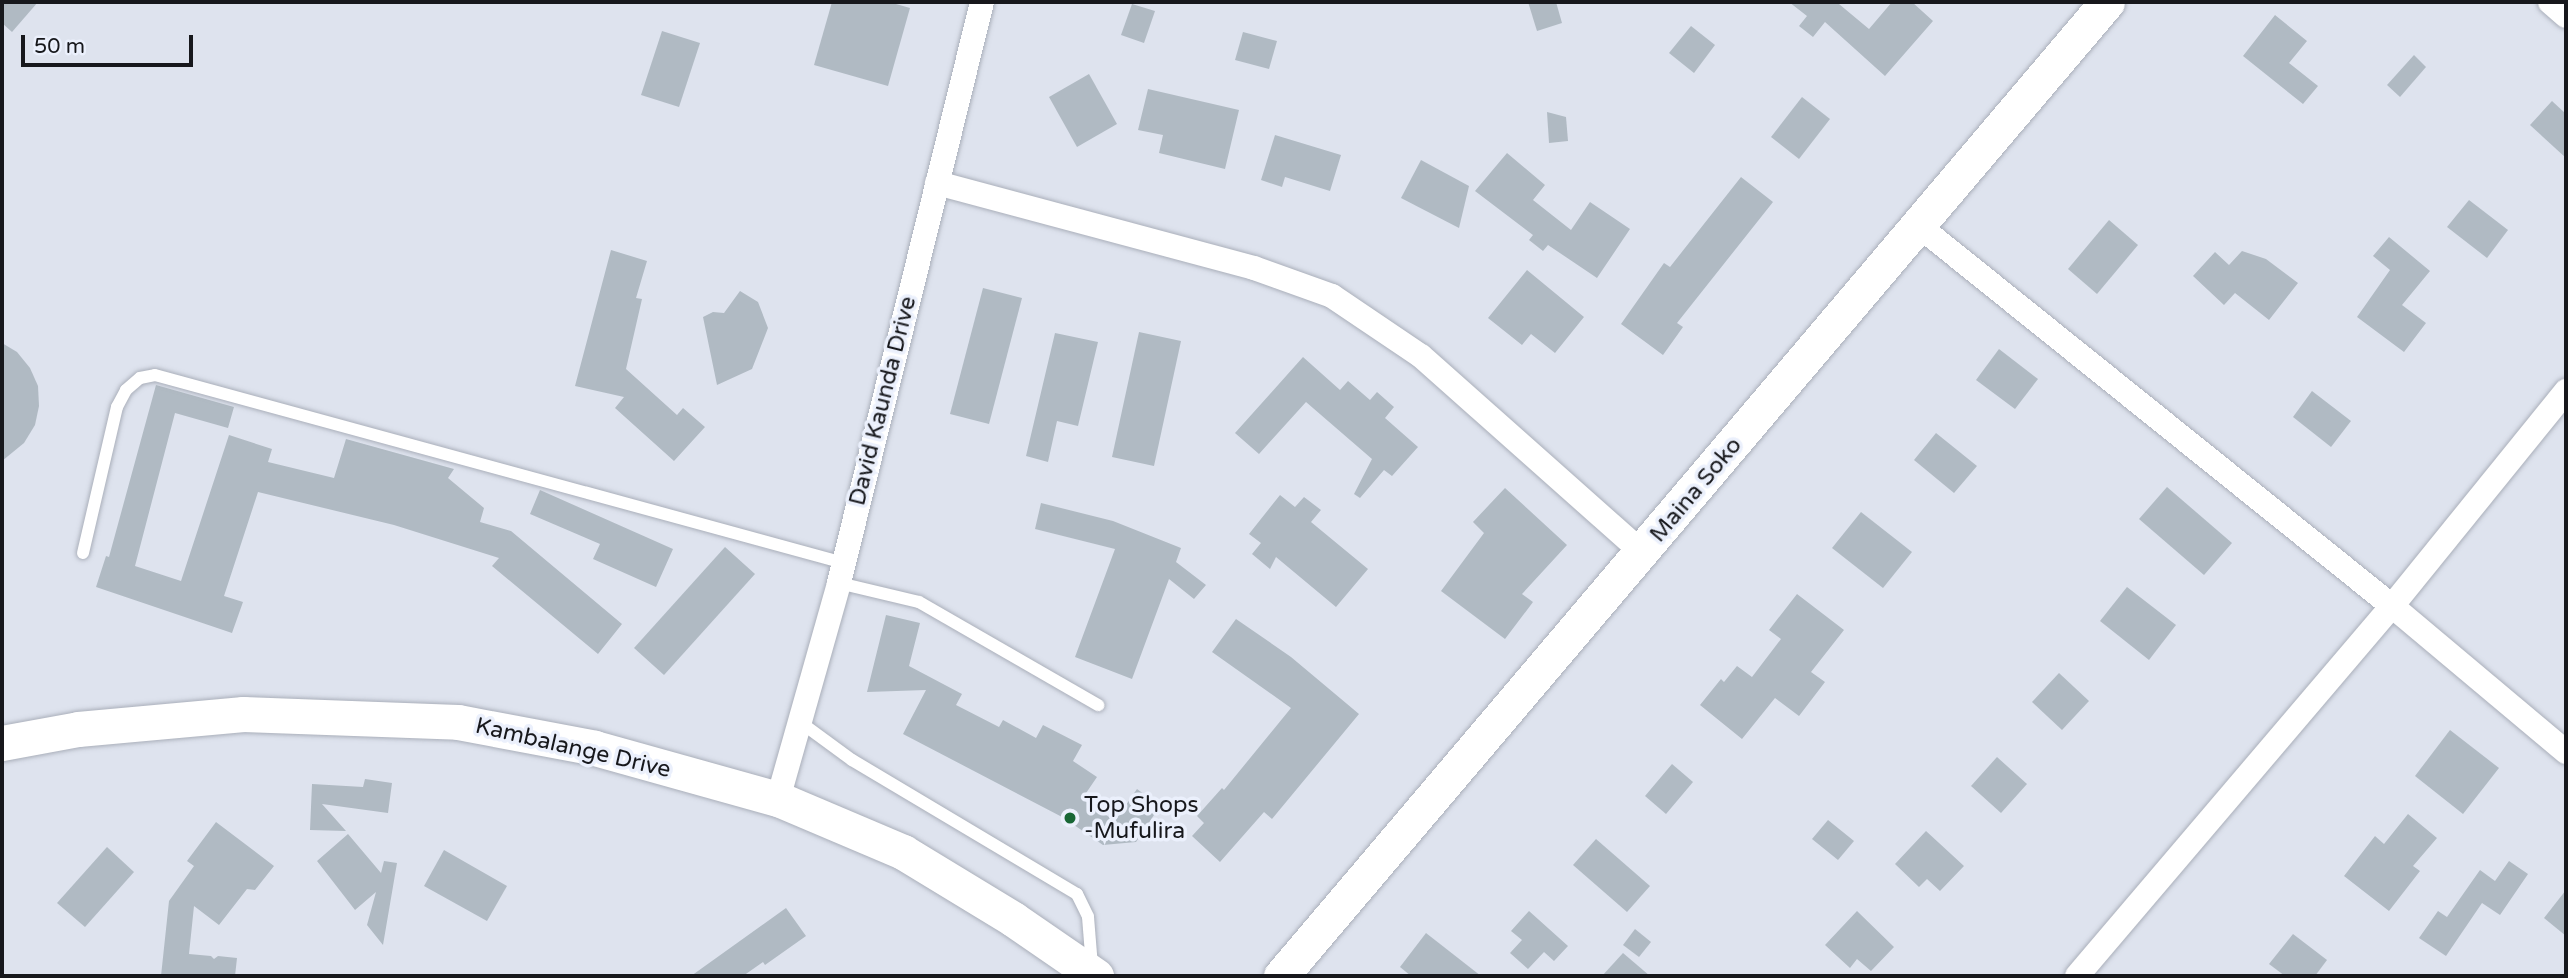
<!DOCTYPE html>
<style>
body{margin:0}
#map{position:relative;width:2568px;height:978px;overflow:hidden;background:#dee3ee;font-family:"Varela Round",sans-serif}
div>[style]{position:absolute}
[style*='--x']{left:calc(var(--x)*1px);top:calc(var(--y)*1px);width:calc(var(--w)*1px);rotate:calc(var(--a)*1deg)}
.building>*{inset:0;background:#b0bac3}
.roads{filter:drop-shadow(0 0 2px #aaafba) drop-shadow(0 0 2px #aaafba)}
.lane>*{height:12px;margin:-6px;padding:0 6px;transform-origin:6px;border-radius:6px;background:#fff}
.street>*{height:24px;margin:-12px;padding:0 12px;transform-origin:12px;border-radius:12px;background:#fff}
.secondary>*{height:35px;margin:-17.5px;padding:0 17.5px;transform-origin:17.5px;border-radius:17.5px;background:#fff}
.dots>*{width:19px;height:19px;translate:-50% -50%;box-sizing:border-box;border:4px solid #ebf0fc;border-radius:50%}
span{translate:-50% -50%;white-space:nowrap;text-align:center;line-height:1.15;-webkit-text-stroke:7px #ebf0fc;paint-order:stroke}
.street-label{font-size:23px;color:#17181c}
.poi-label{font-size:23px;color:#17181c}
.left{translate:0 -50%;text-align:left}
.frame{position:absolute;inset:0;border:4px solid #17181c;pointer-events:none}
.scale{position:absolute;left:21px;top:35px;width:172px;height:32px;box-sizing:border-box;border:4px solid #17181c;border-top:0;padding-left:9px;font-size:21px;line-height:24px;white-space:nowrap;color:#17181c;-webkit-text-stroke:5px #ebf0fc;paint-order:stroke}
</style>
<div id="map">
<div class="building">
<div style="clip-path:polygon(2px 2px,38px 2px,12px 32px,2px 23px)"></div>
<div style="clip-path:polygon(832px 2px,889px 2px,910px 8px,888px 86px,814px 65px)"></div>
<div style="clip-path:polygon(1528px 2px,1556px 2px,1562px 23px,1537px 31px)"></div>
<div style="clip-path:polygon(1789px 2px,1841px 2px,1839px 4px,1869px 29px,1892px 2px,1912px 2px,1933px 21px,1885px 76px,1825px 22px,1813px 37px,1799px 26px,1807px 16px)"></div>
<div style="clip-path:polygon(1132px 4px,1155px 11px,1144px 43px,1121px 35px)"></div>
<div style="clip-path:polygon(2275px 15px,2307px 41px,2289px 63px,2318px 86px,2303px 104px,2243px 56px)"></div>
<div style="clip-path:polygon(1691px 26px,1715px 45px,1694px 73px,1669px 53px)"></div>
<div style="clip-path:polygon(662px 31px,700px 43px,679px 107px,641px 95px)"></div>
<div style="clip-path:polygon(1243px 32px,1277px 41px,1269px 69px,1235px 60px)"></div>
<div style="clip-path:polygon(2414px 55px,2426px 67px,2400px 97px,2387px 85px)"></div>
<div style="clip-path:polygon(1089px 74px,1117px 124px,1077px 147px,1049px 97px)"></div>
<div style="clip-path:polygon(1148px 89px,1239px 110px,1225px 169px,1159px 153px,1163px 135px,1138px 130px)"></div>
<div style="clip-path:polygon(1802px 97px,1830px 119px,1799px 159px,1771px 137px)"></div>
<div style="clip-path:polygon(2552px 101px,2566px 114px,2566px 158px,2530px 125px)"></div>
<div style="clip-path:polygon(1547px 112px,1566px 117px,1568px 141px,1549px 143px)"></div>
<div style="clip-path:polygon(1275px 135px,1341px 155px,1330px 191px,1285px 177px,1282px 187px,1261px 180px)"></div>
<div style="clip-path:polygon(1507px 153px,1545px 185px,1533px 200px,1571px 230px,1590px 202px,1630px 229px,1597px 278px,1548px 245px,1543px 251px,1529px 240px,1533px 235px,1475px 191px)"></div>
<div style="clip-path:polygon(1421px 160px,1469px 186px,1459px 228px,1401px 198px)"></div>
<div style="clip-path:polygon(1741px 177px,1773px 202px,1677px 323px,1683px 327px,1663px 355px,1621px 324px,1664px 263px,1670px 267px)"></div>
<div style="clip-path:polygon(2469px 200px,2508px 230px,2487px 258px,2447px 227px)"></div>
<div style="clip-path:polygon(2109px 220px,2138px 245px,2097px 294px,2068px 269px)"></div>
<div style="clip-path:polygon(2389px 237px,2430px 271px,2402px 305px,2426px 323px,2404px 352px,2357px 317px,2390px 270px,2373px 256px)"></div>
<div style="clip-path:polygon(611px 250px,647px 261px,636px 298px,642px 299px,626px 369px,677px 415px,683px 408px,705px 427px,674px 461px,615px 408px,624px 397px,575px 386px)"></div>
<div style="clip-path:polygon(2242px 251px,2266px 259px,2298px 283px,2269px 320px,2235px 293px,2224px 305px,2193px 276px,2215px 252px,2229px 265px)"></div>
<div style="clip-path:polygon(1527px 270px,1584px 317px,1555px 353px,1531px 334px,1522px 345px,1488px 318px)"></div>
<div style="clip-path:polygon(983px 288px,1022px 298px,989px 424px,950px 414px)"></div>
<div style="clip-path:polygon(740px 291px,758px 302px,768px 328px,752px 369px,717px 385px,703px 317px,713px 312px,724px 313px)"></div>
<div style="clip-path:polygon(1139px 332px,1181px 341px,1154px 466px,1112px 457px)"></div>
<div style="clip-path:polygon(1055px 333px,1098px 342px,1078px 426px,1057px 421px,1048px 462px,1026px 456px)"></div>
<div style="clip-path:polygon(2px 343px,17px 352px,30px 368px,38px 386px,39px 406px,35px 425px,24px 443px,2px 461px)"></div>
<div style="clip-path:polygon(1999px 349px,2038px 379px,2015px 409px,1976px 380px)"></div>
<div style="clip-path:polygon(1303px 357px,1340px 390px,1348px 381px,1370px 400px,1377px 392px,1394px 407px,1385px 418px,1418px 447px,1392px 476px,1384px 470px,1360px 498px,1354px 494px,1372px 459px,1306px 402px,1259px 454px,1235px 433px)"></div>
<div style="clip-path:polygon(156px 385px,234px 407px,228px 428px,175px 413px,135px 566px,181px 581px,229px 435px,272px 449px,268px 462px,334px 478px,346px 439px,454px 469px,448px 478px,484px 508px,480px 522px,511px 531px,622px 624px,598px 654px,492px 566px,499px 558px,394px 525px,258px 492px,224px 596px,243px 602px,232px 633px,96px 587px,106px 556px,109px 557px)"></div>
<div style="clip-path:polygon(2312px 391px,2351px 421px,2331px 447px,2293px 417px)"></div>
<div style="clip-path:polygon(1936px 433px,1977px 466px,1954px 493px,1914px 460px)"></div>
<div style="clip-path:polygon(2167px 487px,2232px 543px,2204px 575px,2139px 519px)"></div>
<div style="clip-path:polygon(1505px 488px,1567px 545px,1522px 594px,1533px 602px,1505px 639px,1441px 591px,1484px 533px,1473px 522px)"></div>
<div style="clip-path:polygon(540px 490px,673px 549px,656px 587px,593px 559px,600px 544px,530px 514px)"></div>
<div style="clip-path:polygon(1280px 495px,1295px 507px,1304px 497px,1321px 510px,1311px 522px,1368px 569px,1336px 607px,1276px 557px,1270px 569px,1252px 554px,1261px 543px,1249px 534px)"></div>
<div style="clip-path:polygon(1041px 503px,1113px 521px,1181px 548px,1176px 562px,1206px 585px,1194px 599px,1169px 579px,1132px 679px,1075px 657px,1115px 549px,1035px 529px)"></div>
<div style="clip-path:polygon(1861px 512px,1912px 552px,1883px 588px,1832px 548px)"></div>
<div style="clip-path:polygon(725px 547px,755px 574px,664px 675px,634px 648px)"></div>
<div style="clip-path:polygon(2127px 587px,2176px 625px,2149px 660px,2100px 621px)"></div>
<div style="clip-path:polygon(1797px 594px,1844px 630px,1811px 672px,1825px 682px,1799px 716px,1775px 698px,1742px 739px,1700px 705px,1721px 679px,1724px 682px,1737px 666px,1752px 677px,1781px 639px,1769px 630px)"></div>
<div style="clip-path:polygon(886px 615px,920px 623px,909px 666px,962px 694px,956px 705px,999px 727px,1003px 720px,1036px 738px,1043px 725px,1082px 745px,1073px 761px,1097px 777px,1082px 799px,1115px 821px,1137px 789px,1160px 806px,1136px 842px,1103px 845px,1064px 818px,903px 734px,926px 690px,867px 692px)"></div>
<div style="clip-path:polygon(1236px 619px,1291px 657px,1359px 714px,1272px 819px,1264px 812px,1220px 862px,1192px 836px,1204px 823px,1197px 816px,1222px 788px,1224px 790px,1291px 708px,1212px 652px)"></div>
<div style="clip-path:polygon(2059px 673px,2089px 701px,2062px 730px,2032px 702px)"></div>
<div style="clip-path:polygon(2450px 730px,2499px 768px,2463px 814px,2415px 776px)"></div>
<div style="clip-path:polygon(1997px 757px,2027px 784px,2001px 813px,1971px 786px)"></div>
<div style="clip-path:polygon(1672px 764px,1693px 782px,1666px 814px,1645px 796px)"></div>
<div style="clip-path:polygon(365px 779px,392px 783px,388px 813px,322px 804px,346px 831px,310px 830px,312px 784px,363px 787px)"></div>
<div style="clip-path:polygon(2408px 814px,2437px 838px,2413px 866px,2420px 871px,2389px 911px,2344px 876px,2375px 836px,2384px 844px)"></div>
<div style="clip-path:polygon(1828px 820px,1854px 841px,1838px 860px,1812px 839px)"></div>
<div style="clip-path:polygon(216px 822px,274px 866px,255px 890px,247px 889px,219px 925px,194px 906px,189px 954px,211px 956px,214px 959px,218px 956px,237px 958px,235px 976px,161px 976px,169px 901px,194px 866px,187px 861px)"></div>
<div style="clip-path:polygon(1926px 831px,1964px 866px,1940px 891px,1927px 879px,1919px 887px,1895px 864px)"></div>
<div style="clip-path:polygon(348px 834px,381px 873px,384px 861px,397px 863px,383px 945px,367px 925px,376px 892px,355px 910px,317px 861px)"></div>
<div style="clip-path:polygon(1596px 839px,1650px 886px,1627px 912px,1573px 865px)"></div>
<div style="clip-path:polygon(107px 847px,134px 872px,85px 927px,57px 903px)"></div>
<div style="clip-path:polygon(444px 850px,507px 886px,487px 921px,424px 886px)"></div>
<div style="clip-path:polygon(2509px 861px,2528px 874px,2500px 915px,2482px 903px,2446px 956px,2419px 938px,2438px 911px,2447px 917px,2480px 870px,2495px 881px)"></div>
<div style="clip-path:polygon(2566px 890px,2566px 936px,2544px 918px)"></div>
<div style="clip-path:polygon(786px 908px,806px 936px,765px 965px,763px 962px,743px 976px,691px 976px)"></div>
<div style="clip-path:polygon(1529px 911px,1568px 946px,1554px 961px,1544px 952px,1528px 969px,1510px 953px,1522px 940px,1511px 931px)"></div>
<div style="clip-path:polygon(1857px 911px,1894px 947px,1871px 971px,1857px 959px,1850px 968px,1825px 945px)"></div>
<div style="clip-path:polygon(1635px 929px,1651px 942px,1639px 957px,1623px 945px)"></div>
<div style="clip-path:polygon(1426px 933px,1481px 976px,1411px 976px,1400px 967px)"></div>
<div style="clip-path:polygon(2293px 934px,2327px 960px,2315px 976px,2285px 976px,2269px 964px)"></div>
<div style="clip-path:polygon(1623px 953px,1650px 976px,1602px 976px)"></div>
</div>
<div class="roads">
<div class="lane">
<div style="--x:83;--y:553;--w:150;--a:-76.9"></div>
<div style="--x:117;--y:407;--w:19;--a:-62"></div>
<div style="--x:126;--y:390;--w:18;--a:-41"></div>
<div style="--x:140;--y:378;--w:15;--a:-11"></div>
<div style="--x:155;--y:375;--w:714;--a:15.26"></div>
<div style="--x:839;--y:583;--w:82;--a:13.4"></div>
<div style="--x:919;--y:602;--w:207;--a:29.9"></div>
<div style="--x:800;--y:722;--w:64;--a:36.2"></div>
<div style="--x:852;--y:760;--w:262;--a:30.8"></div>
<div style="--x:1077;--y:894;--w:25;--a:64"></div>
<div style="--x:1088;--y:917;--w:50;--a:85.4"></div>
</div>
<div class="street">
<div style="--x:2550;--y:2;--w:21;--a:41"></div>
<div style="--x:937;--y:183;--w:328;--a:15"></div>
<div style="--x:1254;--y:268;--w:83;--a:19.7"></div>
<div style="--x:1332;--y:296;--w:107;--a:34"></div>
<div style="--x:1421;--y:356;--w:297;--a:41.6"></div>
<div style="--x:1919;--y:226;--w:607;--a:38.78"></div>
<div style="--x:2392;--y:606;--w:227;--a:40"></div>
<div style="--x:778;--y:799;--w:224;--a:-74.2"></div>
<div style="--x:839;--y:583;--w:598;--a:-76.17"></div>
<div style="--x:2077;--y:976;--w:486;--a:-49.6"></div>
<div style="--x:2392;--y:606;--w:277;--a:-51"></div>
</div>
<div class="secondary">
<div style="--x:2;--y:743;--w:77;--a:-10.4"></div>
<div style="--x:78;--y:729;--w:166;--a:-5.2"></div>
<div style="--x:243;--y:714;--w:215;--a:2.1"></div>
<div style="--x:458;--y:722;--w:139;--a:10.7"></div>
<div style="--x:595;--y:748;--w:190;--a:15.6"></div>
<div style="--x:778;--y:799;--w:136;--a:23"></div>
<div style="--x:903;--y:852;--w:129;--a:31.3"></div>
<div style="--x:1013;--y:919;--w:101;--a:34.5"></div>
<div style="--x:1281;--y:976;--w:1277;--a:-49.7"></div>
</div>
</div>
<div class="dots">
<div style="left:1070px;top:818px;background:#186635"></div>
</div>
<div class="street-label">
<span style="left:883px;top:401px;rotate:-76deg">David Kaunda Drive</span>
<span style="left:1696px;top:490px;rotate:-50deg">Maina Soko</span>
<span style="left:573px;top:748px;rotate:13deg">Kambalange Drive</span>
</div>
<div class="poi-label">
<span class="left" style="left:1084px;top:818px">Top Shops<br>-Mufulira</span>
</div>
<div class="frame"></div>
<div class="scale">50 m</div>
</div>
